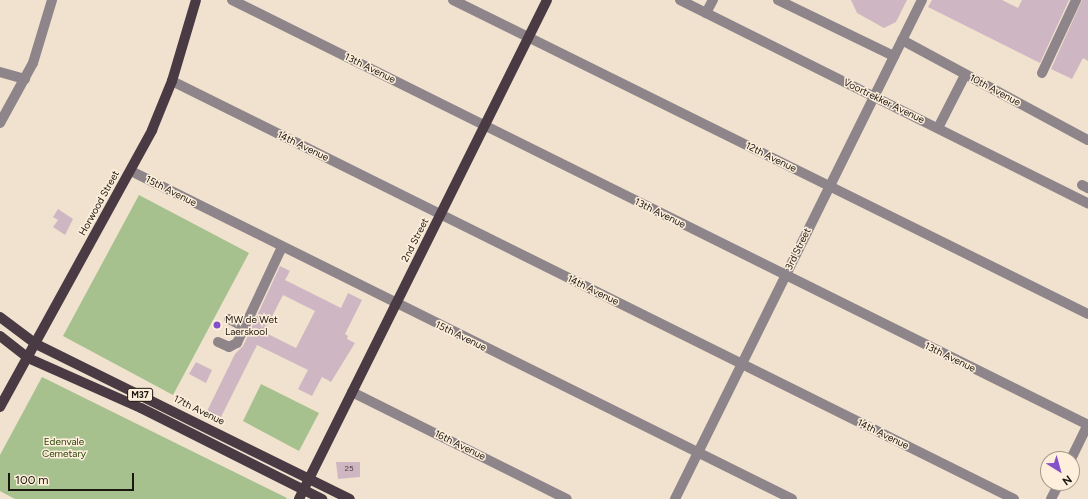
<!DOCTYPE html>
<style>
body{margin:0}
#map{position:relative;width:1088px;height:499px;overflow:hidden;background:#f0e2ce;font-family:Figtree,sans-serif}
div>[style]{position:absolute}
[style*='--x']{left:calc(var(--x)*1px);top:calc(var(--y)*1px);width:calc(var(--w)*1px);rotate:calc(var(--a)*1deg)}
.green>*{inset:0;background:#a6c18e}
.building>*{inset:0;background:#ceb7c2}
.minor>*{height:10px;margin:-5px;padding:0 5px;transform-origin:5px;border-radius:5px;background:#8e858b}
.major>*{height:10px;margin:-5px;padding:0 5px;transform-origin:5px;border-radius:5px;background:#493a44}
.dots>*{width:11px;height:11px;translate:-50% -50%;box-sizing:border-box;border:2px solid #fdefdb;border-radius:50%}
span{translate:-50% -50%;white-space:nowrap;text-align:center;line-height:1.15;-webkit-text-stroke:3px #fdefdb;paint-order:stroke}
.number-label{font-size:8px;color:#483e3c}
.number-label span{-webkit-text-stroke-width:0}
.shield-label span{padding:1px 3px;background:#fdefdb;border:1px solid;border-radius:3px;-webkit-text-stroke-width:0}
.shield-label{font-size:9px;color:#1b160f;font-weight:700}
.street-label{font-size:10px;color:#1b160f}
.poi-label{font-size:10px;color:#1b160f}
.left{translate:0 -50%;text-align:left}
.park-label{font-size:10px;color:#2b4309}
.north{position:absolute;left:1040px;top:451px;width:40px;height:40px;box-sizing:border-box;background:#fdefdb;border:1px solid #a39889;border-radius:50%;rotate:143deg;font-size:11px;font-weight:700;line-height:16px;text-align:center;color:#1b160f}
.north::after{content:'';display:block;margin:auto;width:14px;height:18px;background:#8451c9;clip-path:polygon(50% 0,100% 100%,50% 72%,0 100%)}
.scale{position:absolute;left:8px;top:473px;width:126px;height:18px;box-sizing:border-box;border:2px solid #1b160f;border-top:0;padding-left:5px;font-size:12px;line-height:14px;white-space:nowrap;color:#1b160f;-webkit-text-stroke:3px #fdefdb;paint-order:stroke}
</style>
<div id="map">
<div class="green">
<div style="clip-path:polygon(139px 195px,249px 253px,173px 395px,63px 336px)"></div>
<div style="clip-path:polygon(42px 377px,287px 498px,286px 499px,15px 499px,0 491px,0 455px)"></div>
<div style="clip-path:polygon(261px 384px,319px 413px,299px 451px,243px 421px)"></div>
</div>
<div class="building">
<div style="clip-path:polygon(851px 0,907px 0,896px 22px,884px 28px,857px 13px)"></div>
<div style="clip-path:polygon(932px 0,1002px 0,1018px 8px,1022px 0,1069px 0,1040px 63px,928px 7px)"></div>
<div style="clip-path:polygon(1082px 0,1088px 0,1088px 61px,1083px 58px,1072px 79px,1051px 69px)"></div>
<div style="clip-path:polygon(58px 209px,73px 219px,65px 235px,53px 227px,58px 220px,53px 217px)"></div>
<div style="clip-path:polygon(evenodd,280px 266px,290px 271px,285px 280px,341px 308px,348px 293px,362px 300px,345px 334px,348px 336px,347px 339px,355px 343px,331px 382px,322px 377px,312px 396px,298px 389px,308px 370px,257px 345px,219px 421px,206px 414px,209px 407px,235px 354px,243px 346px,280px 266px,283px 295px,315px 311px,296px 348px,264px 332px,283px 295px)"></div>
<div style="clip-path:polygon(196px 362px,212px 370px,206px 383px,189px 374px)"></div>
<div style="clip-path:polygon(336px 462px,360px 462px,360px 477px,338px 479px)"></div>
</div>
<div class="minor">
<div style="--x:232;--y:0;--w:956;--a:26.4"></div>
<div style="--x:453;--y:0;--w:708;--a:26.31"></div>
<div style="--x:680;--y:0;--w:456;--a:26.5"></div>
<div style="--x:778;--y:0;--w:129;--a:25.8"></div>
<div style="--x:706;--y:13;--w:15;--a:-62"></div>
<div style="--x:902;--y:40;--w:211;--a:28.3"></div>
<div style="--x:0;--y:72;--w:26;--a:16"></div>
<div style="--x:1042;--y:73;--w:81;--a:-65"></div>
<div style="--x:172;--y:81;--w:940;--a:26.4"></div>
<div style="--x:0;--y:123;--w:68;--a:-61.2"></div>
<div style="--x:33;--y:63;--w:66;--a:-73.2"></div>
<div style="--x:938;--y:128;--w:59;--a:-63"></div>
<div style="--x:131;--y:171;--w:738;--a:26.39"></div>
<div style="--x:1082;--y:185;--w:7;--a:27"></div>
<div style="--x:229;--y:319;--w:18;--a:27"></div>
<div style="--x:218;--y:342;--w:12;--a:24"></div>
<div style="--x:229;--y:347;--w:9;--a:-27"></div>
<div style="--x:237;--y:343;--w:106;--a:-64.9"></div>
<div style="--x:352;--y:392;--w:240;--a:26.5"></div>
<div style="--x:1071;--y:459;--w:39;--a:-64"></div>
<div style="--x:675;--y:499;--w:557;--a:-63.67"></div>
<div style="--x:1051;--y:499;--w:18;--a:-63"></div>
</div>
<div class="major">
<div style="--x:0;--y:317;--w:45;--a:36.9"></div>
<div style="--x:36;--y:344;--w:350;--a:26.3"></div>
<div style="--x:0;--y:336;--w:36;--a:38"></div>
<div style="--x:28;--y:358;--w:124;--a:23.9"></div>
<div style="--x:141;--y:408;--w:203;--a:26.7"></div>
<div style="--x:0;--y:407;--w:316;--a:-61.2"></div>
<div style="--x:152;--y:130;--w:53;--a:-67.8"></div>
<div style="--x:172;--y:81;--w:84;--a:-73.5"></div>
<div style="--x:299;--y:499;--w:557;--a:-63.57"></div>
</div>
<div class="dots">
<div style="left:217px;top:325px;background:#8451c9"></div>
</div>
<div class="number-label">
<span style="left:349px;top:469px">25</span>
</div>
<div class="shield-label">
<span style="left:140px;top:395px">M37</span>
</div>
<div class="street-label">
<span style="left:370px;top:68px;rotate:26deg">13th Avenue</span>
<span style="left:995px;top:90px;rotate:28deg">10th Avenue</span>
<span style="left:884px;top:101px;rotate:26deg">Voortrekker Avenue</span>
<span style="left:303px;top:146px;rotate:26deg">14th Avenue</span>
<span style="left:771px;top:157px;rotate:26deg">12th Avenue</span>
<span style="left:171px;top:191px;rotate:27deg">15th Avenue</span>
<span style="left:99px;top:203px;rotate:-61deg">Horwood Street</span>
<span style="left:660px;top:213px;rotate:26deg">13th Avenue</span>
<span style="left:415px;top:240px;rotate:-63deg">2nd Street</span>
<span style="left:798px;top:249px;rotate:-64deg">3rd Street</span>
<span style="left:593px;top:290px;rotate:26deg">14th Avenue</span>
<span style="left:461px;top:336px;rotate:26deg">15th Avenue</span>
<span style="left:950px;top:357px;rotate:26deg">13th Avenue</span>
<span style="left:199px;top:410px;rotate:26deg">17th Avenue</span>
<span style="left:883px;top:434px;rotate:26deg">14th Avenue</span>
<span style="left:460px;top:445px;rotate:26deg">16th Avenue</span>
</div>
<div class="poi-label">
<span class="left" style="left:225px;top:325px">MW de Wet<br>Laerskool</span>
</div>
<div class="park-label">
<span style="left:64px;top:447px">Edenvale<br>Cemetary</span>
</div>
<div class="north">N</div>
<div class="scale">100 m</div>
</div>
